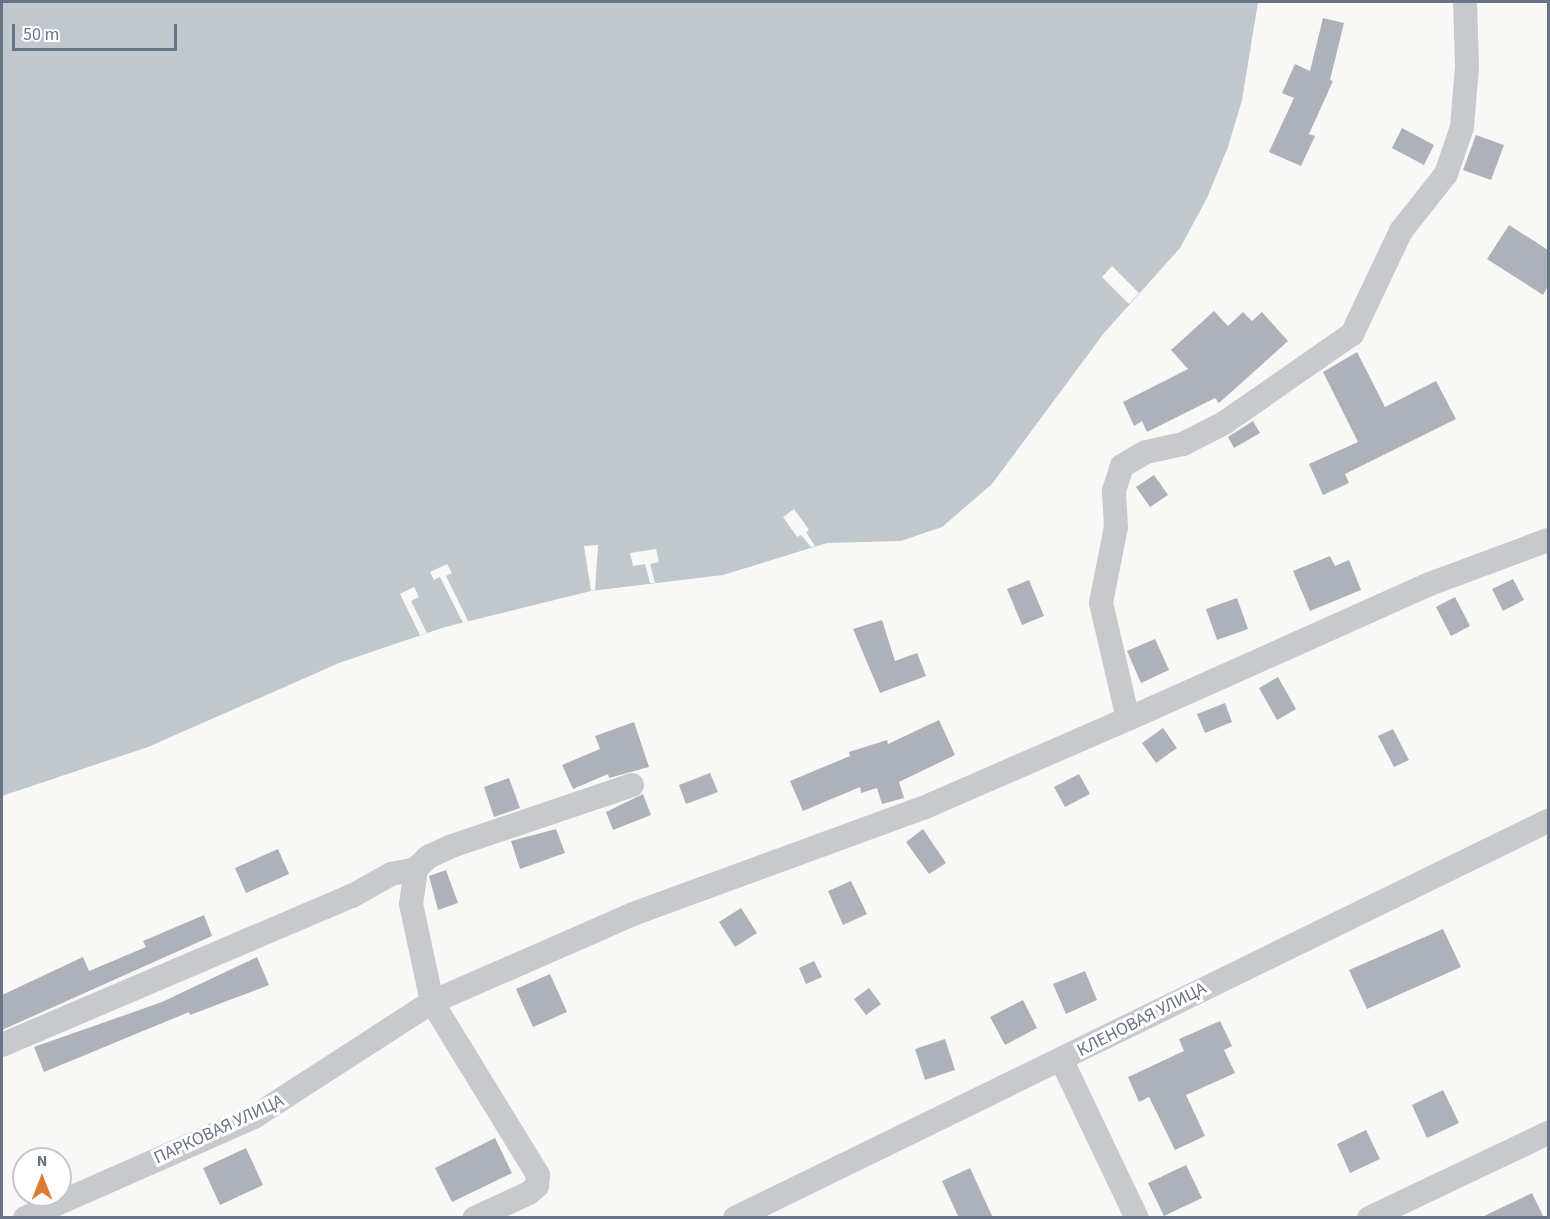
<!DOCTYPE html>
<meta charset="utf-8">
<style>
body{margin:0}
#map{position:relative;width:1550px;height:1219px;overflow:hidden;background:#f8f9f6;font-family:"Source Sans 3",sans-serif}
div>[style]{position:absolute}
[style*='--x']{left:calc(var(--x)*1px);top:calc(var(--y)*1px);width:calc(var(--w)*1px);rotate:calc(var(--a)*1deg)}
.water>*{inset:0;background:#c0c7cd}
.pier>*{inset:0;background:#f8f9f6}
.building>*{inset:0;background:#adb2ba}
.minor>*{height:24px;margin:-12px;padding:0 12px;transform-origin:12px;border-radius:12px;background:#c7c9cd}
span{translate:-50% -50%;white-space:nowrap;text-align:center;line-height:1.15;-webkit-text-stroke:6px #fff;paint-order:stroke}
.street-label{font-size:18px;color:#697386}
.frame{position:absolute;inset:0;border:3px solid #697386;pointer-events:none}
.north{position:absolute;left:12px;top:1147px;width:60px;height:60px;box-sizing:border-box;background:#fff;border:2px solid #c3c7cf;border-radius:50%;rotate:0deg;font-size:16px;font-weight:700;line-height:24px;text-align:center;color:#697386}
.north::after{content:'';display:block;margin:auto;width:21px;height:27px;background:#de7b31;clip-path:polygon(50% 0,100% 100%,50% 72%,0 100%)}
.scale{position:absolute;left:12px;top:24px;width:165px;height:27px;box-sizing:border-box;border:3px solid #697386;border-top:0;padding-left:8px;font-size:18px;line-height:21px;white-space:nowrap;color:#697386;-webkit-text-stroke:4px #fff;paint-order:stroke}
</style>
<div id="map">
<div class="water">
<div style="clip-path:polygon(2px 2px,1258px 2px,1242px 100px,1228px 147px,1207px 198px,1180px 248px,1104px 333px,992px 484px,942px 527px,901px 541px,827px 543px,723px 575px,591px 591px,445px 627px,339px 663px,148px 747px,2px 796px)"></div>
</div>
<div class="pier">
<div style="clip-path:polygon(1112px 266px,1139px 293px,1129px 304px,1102px 277px)"></div>
<div style="clip-path:polygon(794px 509px,809px 530px,806px 532px,815px 546px,811px 547px,801px 535px,797px 537px,783px 517px)"></div>
<div style="clip-path:polygon(598px 545px,595px 590px,591px 591px,584px 546px)"></div>
<div style="clip-path:polygon(656px 549px,659px 562px,650px 564px,655px 583px,650px 583px,645px 564px,633px 566px,630px 553px)"></div>
<div style="clip-path:polygon(447px 564px,452px 573px,446px 576px,468px 621px,463px 623px,440px 577px,434px 580px,430px 572px)"></div>
<div style="clip-path:polygon(414px 587px,419px 597px,411px 601px,427px 633px,420px 635px,400px 594px)"></div>
</div>
<div class="building">
<div style="clip-path:polygon(1323px 18px,1344px 23px,1330px 80px,1333px 81px,1309px 134px,1315px 136px,1301px 166px,1269px 152px,1294px 98px,1282px 93px,1295px 64px,1310px 71px)"></div>
<div style="clip-path:polygon(1402px 128px,1434px 145px,1424px 165px,1392px 148px)"></div>
<div style="clip-path:polygon(1476px 135px,1504px 145px,1491px 180px,1463px 170px)"></div>
<div style="clip-path:polygon(1509px 225px,1548px 250px,1548px 286px,1543px 295px,1487px 259px)"></div>
<div style="clip-path:polygon(1214px 311px,1228px 326px,1243px 312px,1252px 321px,1262px 312px,1288px 341px,1219px 403px,1215px 398px,1147px 432px,1142px 421px,1134px 426px,1123px 402px,1188px 369px,1171px 350px)"></div>
<div style="clip-path:polygon(1357px 352px,1385px 407px,1436px 381px,1456px 419px,1345px 474px,1349px 483px,1323px 495px,1309px 464px,1358px 442px,1323px 372px)"></div>
<div style="clip-path:polygon(1253px 421px,1260px 433px,1234px 448px,1228px 437px)"></div>
<div style="clip-path:polygon(1154px 475px,1168px 495px,1150px 507px,1136px 487px)"></div>
<div style="clip-path:polygon(1330px 556px,1335px 566px,1349px 560px,1361px 590px,1310px 611px,1293px 571px)"></div>
<div style="clip-path:polygon(1513px 579px,1524px 600px,1503px 611px,1492px 589px)"></div>
<div style="clip-path:polygon(1029px 580px,1044px 616px,1022px 625px,1007px 589px)"></div>
<div style="clip-path:polygon(1455px 597px,1470px 626px,1451px 636px,1436px 607px)"></div>
<div style="clip-path:polygon(1237px 598px,1248px 629px,1217px 640px,1206px 609px)"></div>
<div style="clip-path:polygon(882px 620px,895px 661px,917px 653px,926px 676px,880px 693px,853px 629px)"></div>
<div style="clip-path:polygon(1155px 639px,1169px 670px,1141px 683px,1127px 651px)"></div>
<div style="clip-path:polygon(1278px 677px,1296px 709px,1277px 720px,1259px 688px)"></div>
<div style="clip-path:polygon(1225px 703px,1232px 722px,1205px 733px,1197px 714px)"></div>
<div style="clip-path:polygon(939px 720px,955px 755px,899px 782px,904px 798px,882px 804px,877px 788px,861px 793px,860px 787px,803px 811px,790px 781px,850px 756px,849px 752px,887px 740px,888px 744px)"></div>
<div style="clip-path:polygon(634px 722px,649px 767px,609px 778px,608px 774px,573px 789px,562px 765px,600px 749px,595px 736px)"></div>
<div style="clip-path:polygon(1163px 728px,1177px 748px,1156px 763px,1142px 743px)"></div>
<div style="clip-path:polygon(1393px 729px,1409px 760px,1394px 767px,1378px 736px)"></div>
<div style="clip-path:polygon(710px 773px,718px 792px,686px 804px,679px 785px)"></div>
<div style="clip-path:polygon(1079px 774px,1090px 794px,1065px 807px,1054px 787px)"></div>
<div style="clip-path:polygon(509px 778px,520px 808px,494px 817px,484px 787px)"></div>
<div style="clip-path:polygon(643px 794px,651px 815px,613px 830px,606px 812px)"></div>
<div style="clip-path:polygon(556px 829px,565px 853px,520px 869px,511px 841px)"></div>
<div style="clip-path:polygon(923px 829px,946px 863px,929px 874px,906px 842px)"></div>
<div style="clip-path:polygon(278px 849px,289px 874px,246px 893px,235px 868px)"></div>
<div style="clip-path:polygon(446px 870px,458px 903px,438px 910px,429px 876px)"></div>
<div style="clip-path:polygon(851px 881px,867px 914px,843px 925px,828px 891px)"></div>
<div style="clip-path:polygon(741px 908px,757px 933px,735px 947px,719px 922px)"></div>
<div style="clip-path:polygon(204px 915px,212px 936px,2px 1030px,2px 995px,83px 957px,89px 971px,146px 947px,143px 941px)"></div>
<div style="clip-path:polygon(1443px 929px,1461px 967px,1367px 1009px,1349px 970px)"></div>
<div style="clip-path:polygon(257px 957px,269px 985px,190px 1015px,189px 1012px,44px 1072px,34px 1047px,162px 1002px)"></div>
<div style="clip-path:polygon(814px 961px,822px 977px,806px 984px,799px 968px)"></div>
<div style="clip-path:polygon(1085px 971px,1097px 1000px,1066px 1014px,1053px 984px)"></div>
<div style="clip-path:polygon(550px 974px,567px 1012px,533px 1027px,516px 989px)"></div>
<div style="clip-path:polygon(869px 988px,881px 1004px,866px 1015px,854px 999px)"></div>
<div style="clip-path:polygon(1023px 1000px,1037px 1028px,1005px 1045px,990px 1017px)"></div>
<div style="clip-path:polygon(1220px 1021px,1232px 1046px,1224px 1050px,1235px 1073px,1186px 1095px,1205px 1136px,1175px 1150px,1149px 1097px,1139px 1102px,1128px 1077px,1184px 1051px,1179px 1039px)"></div>
<div style="clip-path:polygon(945px 1039px,955px 1070px,925px 1080px,915px 1049px)"></div>
<div style="clip-path:polygon(1443px 1090px,1459px 1123px,1427px 1138px,1412px 1105px)"></div>
<div style="clip-path:polygon(1366px 1130px,1380px 1159px,1350px 1173px,1337px 1144px)"></div>
<div style="clip-path:polygon(495px 1138px,512px 1173px,452px 1202px,435px 1168px)"></div>
<div style="clip-path:polygon(246px 1148px,263px 1185px,220px 1205px,203px 1168px)"></div>
<div style="clip-path:polygon(1186px 1165px,1202px 1198px,1164px 1216px,1148px 1183px)"></div>
<div style="clip-path:polygon(970px 1168px,993px 1218px,959px 1218px,942px 1181px)"></div>
<div style="clip-path:polygon(1532px 1193px,1544px 1218px,1480px 1218px)"></div>
</div>
<div class="minor">
<div style="--x:1465;--y:2;--w:65;--a:88.2"></div>
<div style="--x:1467;--y:67;--w:60;--a:94.8"></div>
<div style="--x:1462;--y:127;--w:50;--a:108.8"></div>
<div style="--x:1446;--y:174;--w:73;--a:128.3"></div>
<div style="--x:1401;--y:231;--w:114;--a:115.4"></div>
<div style="--x:1352;--y:334;--w:156;--a:145.2"></div>
<div style="--x:1224;--y:423;--w:46;--a:152.9"></div>
<div style="--x:1183;--y:444;--w:38;--a:168"></div>
<div style="--x:1146;--y:452;--w:28;--a:150"></div>
<div style="--x:1122;--y:466;--w:25;--a:108"></div>
<div style="--x:1114;--y:490;--w:37;--a:87"></div>
<div style="--x:1116;--y:527;--w:77;--a:101.2"></div>
<div style="--x:1101;--y:603;--w:119;--a:76.9"></div>
<div style="--x:1128;--y:719;--w:328;--a:-24.1"></div>
<div style="--x:1427;--y:585;--w:129;--a:-20.4"></div>
<div style="--x:416;--y:869;--w:17;--a:-45"></div>
<div style="--x:428;--y:857;--w:26;--a:-25"></div>
<div style="--x:452;--y:846;--w:190;--a:-18.7"></div>
<div style="--x:2;--y:1045;--w:380;--a:-23.1"></div>
<div style="--x:352;--y:896;--w:45;--a:-29.4"></div>
<div style="--x:391;--y:874;--w:25;--a:-11"></div>
<div style="--x:416;--y:869;--w:35;--a:98"></div>
<div style="--x:411;--y:904;--w:100;--a:77.9"></div>
<div style="--x:432;--y:1002;--w:203;--a:58.5"></div>
<div style="--x:538;--y:1175;--w:11;--a:95"></div>
<div style="--x:537;--y:1186;--w:11;--a:139"></div>
<div style="--x:529;--y:1193;--w:60;--a:155.2"></div>
<div style="--x:1062;--y:1061;--w:174;--a:64.5"></div>
<div style="--x:25;--y:1218;--w:250;--a:-23.8"></div>
<div style="--x:254;--y:1117;--w:212;--a:-32.9"></div>
<div style="--x:432;--y:1002;--w:219;--a:-23.6"></div>
<div style="--x:633;--y:914;--w:309;--a:-20.1"></div>
<div style="--x:923;--y:808;--w:223;--a:-23.5"></div>
<div style="--x:735;--y:1218;--w:905;--a:-26.03"></div>
<div style="--x:1369;--y:1218;--w:198;--a:-25.4"></div>
</div>
<div class="street-label">
<span style="left:1142px;top:1020px;rotate:-27deg">КЛЕНОВАЯ УЛИЦА</span>
<span style="left:219px;top:1130px;rotate:-25deg">ПАРКОВАЯ УЛИЦА</span>
</div>
<div class="frame"></div>
<div class="north">N</div>
<div class="scale">50 m</div>
</div>
